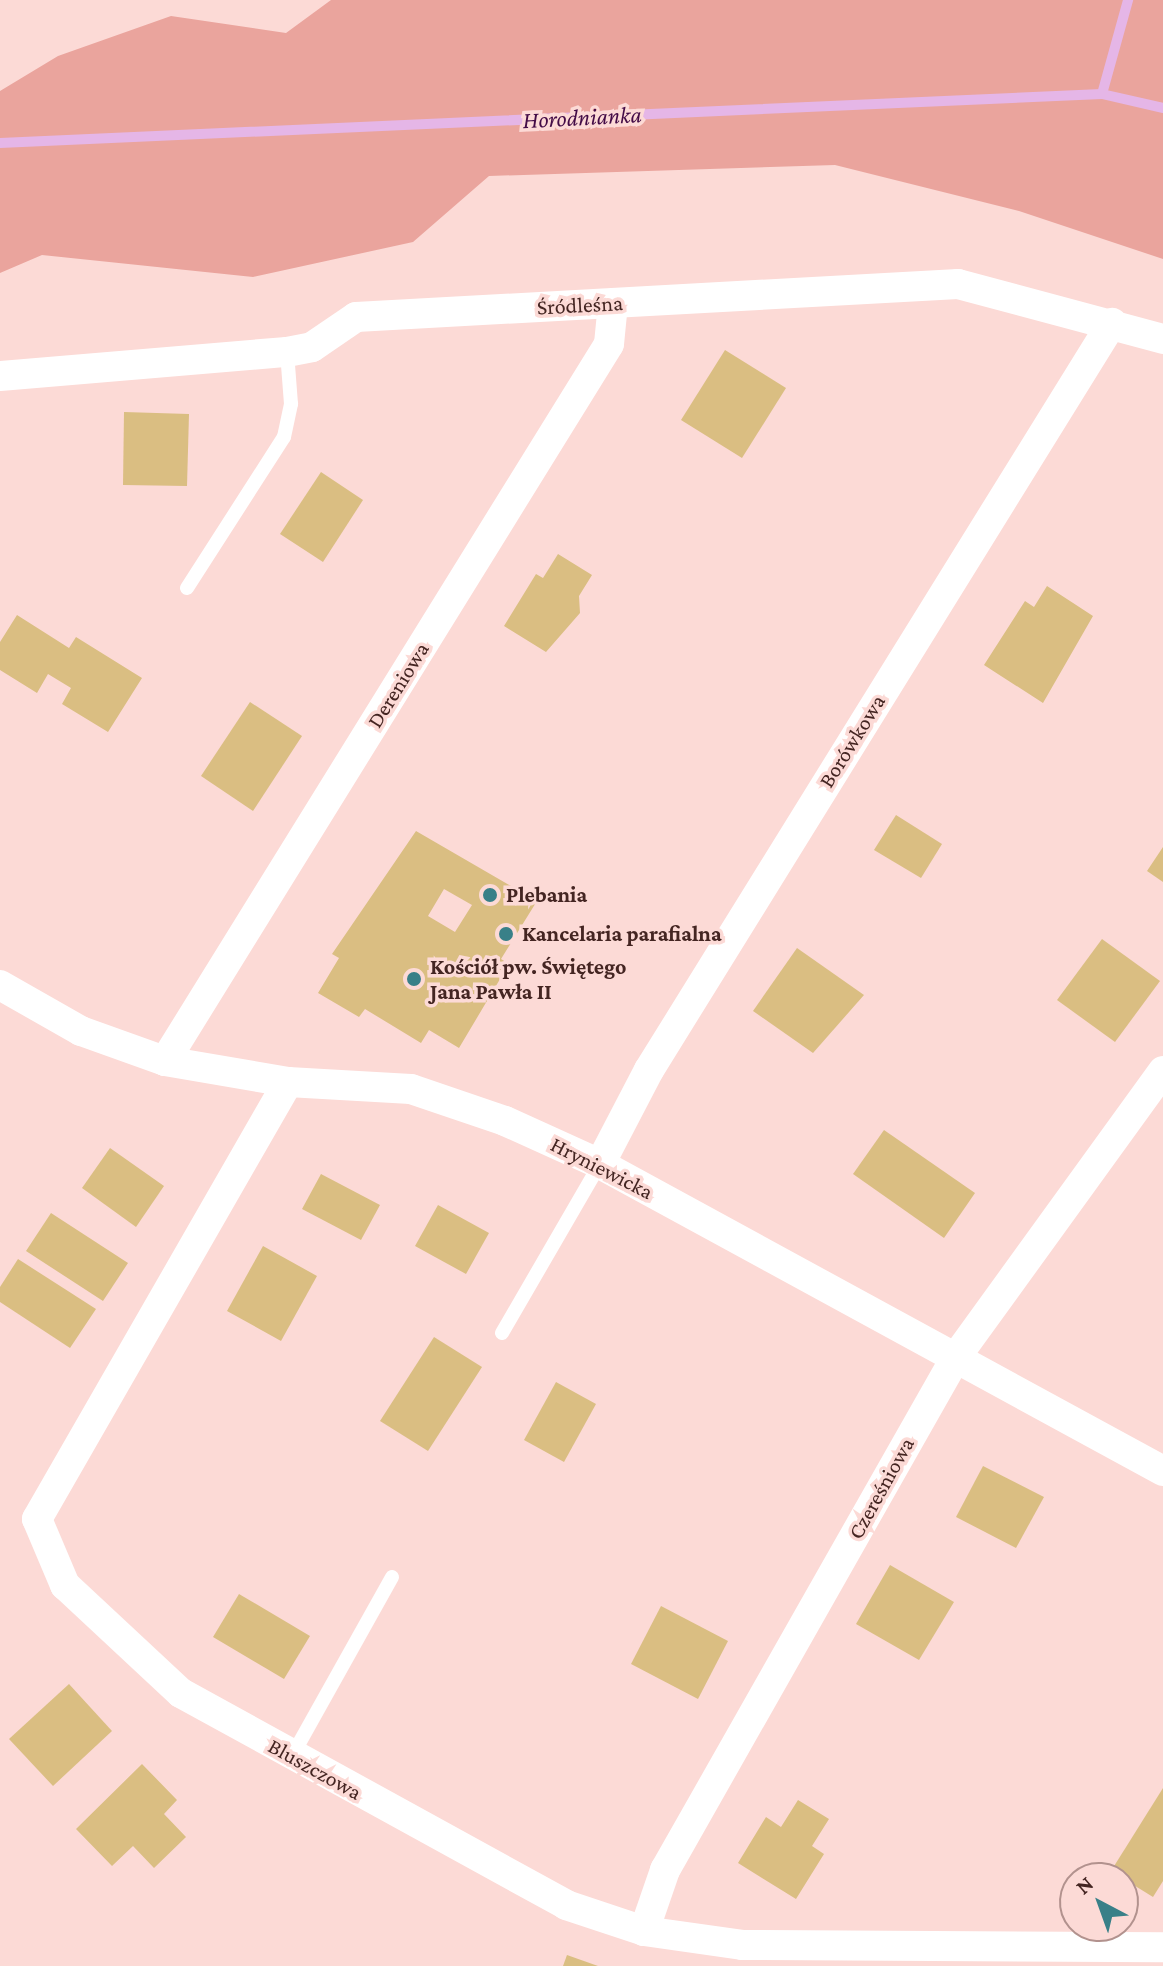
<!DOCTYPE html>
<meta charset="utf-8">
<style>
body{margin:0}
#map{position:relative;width:1163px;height:1966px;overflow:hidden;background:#fcdad6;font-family:"Crimson Pro",serif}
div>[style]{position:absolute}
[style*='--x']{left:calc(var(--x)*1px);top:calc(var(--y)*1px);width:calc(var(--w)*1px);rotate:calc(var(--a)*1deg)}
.green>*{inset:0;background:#eaa49d}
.stream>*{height:10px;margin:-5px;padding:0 5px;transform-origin:5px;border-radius:5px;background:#e5b6e7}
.building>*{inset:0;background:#dabe82}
.service>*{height:14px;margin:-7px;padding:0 7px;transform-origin:7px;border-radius:7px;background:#fff}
.minor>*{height:30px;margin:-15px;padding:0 15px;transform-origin:15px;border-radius:15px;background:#fff}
.dots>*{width:22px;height:22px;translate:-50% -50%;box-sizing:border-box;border:4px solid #fcdad6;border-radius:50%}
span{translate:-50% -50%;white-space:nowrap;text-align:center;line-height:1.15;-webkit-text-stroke:7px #fcdad6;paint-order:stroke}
.street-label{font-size:22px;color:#442522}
.poi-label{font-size:22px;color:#442522;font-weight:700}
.left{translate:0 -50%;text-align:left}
.water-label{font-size:24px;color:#430b46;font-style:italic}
.north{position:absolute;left:1059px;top:1862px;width:80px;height:80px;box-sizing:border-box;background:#fcdad6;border:2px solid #b2928e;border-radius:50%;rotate:319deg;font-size:22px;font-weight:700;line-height:32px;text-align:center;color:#442522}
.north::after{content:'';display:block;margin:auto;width:28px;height:36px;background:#398088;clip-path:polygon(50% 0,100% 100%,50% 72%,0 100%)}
</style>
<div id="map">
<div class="green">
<div style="clip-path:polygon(331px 0,1163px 0,1163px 259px,1019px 211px,835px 165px,489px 176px,413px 242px,253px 277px,42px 255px,0 273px,0 91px,58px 56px,171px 16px,286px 33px)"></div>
</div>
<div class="stream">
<div style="--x:1102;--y:94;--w:98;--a:-74.5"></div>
<div style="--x:0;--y:143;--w:1103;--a:-2.55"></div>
<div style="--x:1102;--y:94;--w:63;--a:12.9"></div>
</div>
<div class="building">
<div style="clip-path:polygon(725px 350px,786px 388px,742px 458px,681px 420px)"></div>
<div style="clip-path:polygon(124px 412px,189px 414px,187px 486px,123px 485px)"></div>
<div style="clip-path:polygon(321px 472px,363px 500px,323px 562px,280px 534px)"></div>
<div style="clip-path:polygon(558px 554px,592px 575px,579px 596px,580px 613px,546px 652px,504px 626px,536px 574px,543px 578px)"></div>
<div style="clip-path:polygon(1047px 586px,1093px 616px,1043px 703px,984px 665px,1025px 601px,1034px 607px)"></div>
<div style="clip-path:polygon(17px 615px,69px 648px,76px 637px,142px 678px,108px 732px,62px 704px,71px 688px,48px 674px,37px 693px,0 670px,0 642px)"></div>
<div style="clip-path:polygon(250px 702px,302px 736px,253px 811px,201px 776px)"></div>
<div style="clip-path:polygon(896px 815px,942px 844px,921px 878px,874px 850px)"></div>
<div style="clip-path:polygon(evenodd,416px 831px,537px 901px,501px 959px,509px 964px,459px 1048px,429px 1030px,421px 1043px,365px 1009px,359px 1017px,318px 993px,339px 958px,332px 954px,416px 831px,444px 889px,472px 905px,455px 932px,428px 916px,444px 889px)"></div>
<div style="clip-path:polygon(1163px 847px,1163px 882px,1147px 871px)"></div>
<div style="clip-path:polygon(1102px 939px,1160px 981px,1115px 1042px,1057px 1000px)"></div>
<div style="clip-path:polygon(797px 948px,864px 995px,813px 1053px,753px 1011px)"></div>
<div style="clip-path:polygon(884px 1130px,975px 1193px,944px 1238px,853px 1174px)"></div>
<div style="clip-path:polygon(110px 1148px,164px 1186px,136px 1227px,82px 1188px)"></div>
<div style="clip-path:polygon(321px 1174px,380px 1205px,361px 1240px,302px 1209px)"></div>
<div style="clip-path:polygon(438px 1205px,489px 1233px,466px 1274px,415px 1246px)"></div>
<div style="clip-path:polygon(51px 1213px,128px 1263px,103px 1301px,26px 1251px)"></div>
<div style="clip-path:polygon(263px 1246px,317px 1276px,281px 1341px,227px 1311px)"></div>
<div style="clip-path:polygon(18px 1259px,96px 1309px,70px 1348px,0 1302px,0 1287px)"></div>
<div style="clip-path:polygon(434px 1337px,482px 1367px,428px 1451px,380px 1421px)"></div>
<div style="clip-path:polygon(556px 1382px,596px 1404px,564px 1462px,524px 1440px)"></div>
<div style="clip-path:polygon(983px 1466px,1044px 1497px,1016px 1548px,956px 1517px)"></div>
<div style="clip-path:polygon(890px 1565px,954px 1602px,919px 1660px,856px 1624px)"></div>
<div style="clip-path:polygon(239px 1594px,310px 1636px,284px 1679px,213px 1637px)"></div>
<div style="clip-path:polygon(661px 1606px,728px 1641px,698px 1699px,631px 1664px)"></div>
<div style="clip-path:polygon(69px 1684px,112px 1731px,53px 1786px,9px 1739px)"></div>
<div style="clip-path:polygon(142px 1764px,177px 1800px,164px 1814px,186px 1837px,154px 1868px,133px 1846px,112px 1866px,76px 1829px)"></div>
<div style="clip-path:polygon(1163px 1788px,1163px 1881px,1153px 1897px,1111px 1871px)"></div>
<div style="clip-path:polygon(798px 1800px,829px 1819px,812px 1846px,824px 1854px,796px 1899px,738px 1863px,766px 1817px,781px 1827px)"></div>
<div style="clip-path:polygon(567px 1955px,598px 1966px,563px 1966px)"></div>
</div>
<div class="service">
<div style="--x:187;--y:588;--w:179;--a:-57.3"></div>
<div style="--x:284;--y:437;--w:34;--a:-78"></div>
<div style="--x:291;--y:404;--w:52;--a:-94.4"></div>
<div style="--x:502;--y:1333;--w:195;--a:-59.9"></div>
<div style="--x:292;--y:1756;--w:205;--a:-60.8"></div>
</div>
<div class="minor">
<div style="--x:0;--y:376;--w:288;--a:-4.8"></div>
<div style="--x:287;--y:352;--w:25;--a:-11"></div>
<div style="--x:312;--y:347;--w:53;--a:-34.3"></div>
<div style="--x:356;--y:317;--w:603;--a:-3.14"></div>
<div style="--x:958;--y:284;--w:212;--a:15"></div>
<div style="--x:0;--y:985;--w:93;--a:29.6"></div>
<div style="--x:81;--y:1031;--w:89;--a:19.7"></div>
<div style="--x:165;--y:1061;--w:125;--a:9.7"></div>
<div style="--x:288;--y:1082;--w:123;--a:3.3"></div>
<div style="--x:411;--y:1089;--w:99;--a:18.8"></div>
<div style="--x:505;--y:1121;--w:104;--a:24.4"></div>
<div style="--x:600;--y:1164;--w:641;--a:28.6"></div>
<div style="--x:165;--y:1061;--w:843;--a:-58.23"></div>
<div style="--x:609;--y:344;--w:41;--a:-84.4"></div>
<div style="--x:288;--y:1082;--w:504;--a:119.87"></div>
<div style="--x:37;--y:1519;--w:72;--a:67"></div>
<div style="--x:65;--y:1585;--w:158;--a:43"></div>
<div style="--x:181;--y:1693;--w:440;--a:28.8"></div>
<div style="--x:566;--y:1905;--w:82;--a:18.4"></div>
<div style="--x:644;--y:1931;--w:99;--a:8.1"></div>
<div style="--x:742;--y:1945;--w:421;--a:0.3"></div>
<div style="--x:600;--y:1164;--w:106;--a:-62.5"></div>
<div style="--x:649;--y:1070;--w:879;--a:-58.21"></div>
<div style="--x:644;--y:1931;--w:65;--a:-71"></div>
<div style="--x:665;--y:1870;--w:590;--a:-60.44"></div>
<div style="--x:956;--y:1357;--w:353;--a:-54.1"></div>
</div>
<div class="dots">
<div style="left:490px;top:895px;background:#398088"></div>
<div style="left:506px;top:934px;background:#398088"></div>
<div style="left:414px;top:979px;background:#398088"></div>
</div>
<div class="street-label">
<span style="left:580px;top:305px;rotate:-3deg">Śródleśna</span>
<span style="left:398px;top:685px;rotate:-58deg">Dereniowa</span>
<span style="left:852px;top:741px;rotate:-58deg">Borówkowa</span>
<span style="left:602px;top:1168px;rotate:27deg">Hryniewicka</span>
<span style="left:881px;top:1488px;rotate:-61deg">Czereśniowa</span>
<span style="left:315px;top:1769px;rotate:29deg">Bluszczowa</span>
</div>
<div class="poi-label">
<span class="left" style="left:506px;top:895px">Plebania</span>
<span class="left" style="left:522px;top:934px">Kancelaria parafialna</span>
<span class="left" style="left:430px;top:979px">Kościół pw. Świętego<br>Jana Pawła II</span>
</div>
<div class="water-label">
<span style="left:582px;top:117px;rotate:-3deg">Horodnianka</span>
</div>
<div class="north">N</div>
</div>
